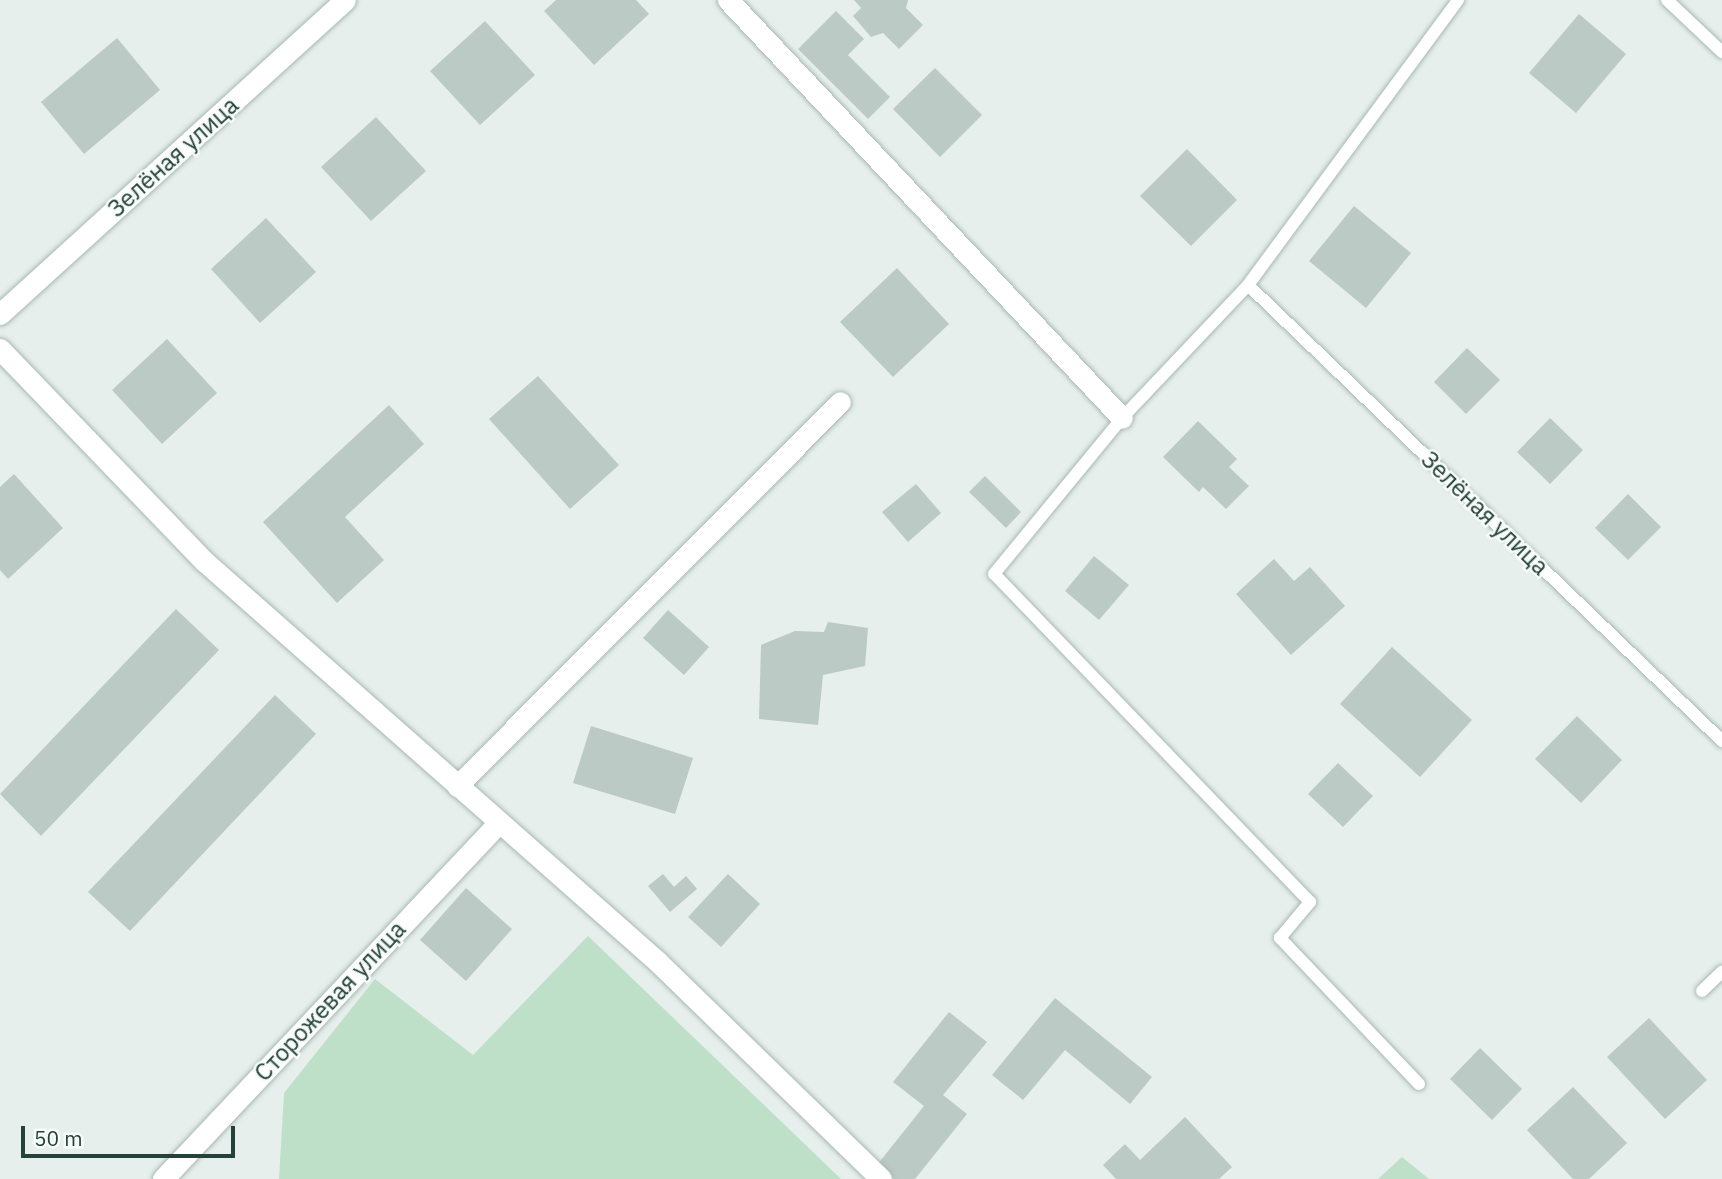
<!DOCTYPE html>
<meta charset="utf-8">
<style>
body{margin:0}
#map{position:relative;width:1722px;height:1179px;overflow:hidden;background:#e6efeb;font-family:"IBM Plex Sans",sans-serif}
div>[style]{position:absolute}
[style*='--x']{left:calc(var(--x)*1px);top:calc(var(--y)*1px);width:calc(var(--w)*1px);rotate:calc(var(--a)*1deg)}
.green>*{inset:0;background:#bfe0c8}
.building>*{inset:0;background:#bbcac4}
.roads{filter:drop-shadow(0 0 2px #a8b8b2) drop-shadow(0 0 2px #a8b8b2)}
.lane>*{height:12px;margin:-6px;padding:0 6px;transform-origin:6px;border-radius:6px;background:#fff}
.street>*{height:21px;margin:-10.5px;padding:0 10.5px;transform-origin:10.5px;border-radius:10.5px;background:#fff}
span{translate:-50% -50%;white-space:nowrap;text-align:center;line-height:1.15;-webkit-text-stroke:5px #f7fbf9;paint-order:stroke}
.street-label{font-size:24px;color:#24423a}
.scale{position:absolute;left:21px;top:1126px;width:214px;height:32px;box-sizing:border-box;border:4px solid #24423a;border-top:0;padding-left:9px;font-size:21px;line-height:24px;white-space:nowrap;color:#24423a;-webkit-text-stroke:5px #f7fbf9;paint-order:stroke}
</style>
<div id="map">
<div class="green">
<div style="clip-path:polygon(588px 936px,841px 1179px,279px 1179px,284px 1093px,375px 979px,473px 1055px)"></div>
<div style="clip-path:polygon(1402px 1157px,1429px 1179px,1378px 1179px)"></div>
</div>
<div class="building">
<div style="clip-path:polygon(556px 0,636px 0,649px 14px,594px 65px,544px 11px)"></div>
<div style="clip-path:polygon(854px 0,908px 0,906px 8px,923px 25px,899px 49px,883px 33px,871px 37px,853px 16px,861px 8px)"></div>
<div style="clip-path:polygon(836px 11px,864px 39px,848px 55px,890px 97px,868px 119px,798px 49px)"></div>
<div style="clip-path:polygon(1579px 14px,1626px 54px,1576px 113px,1529px 73px)"></div>
<div style="clip-path:polygon(485px 21px,535px 75px,480px 125px,430px 71px)"></div>
<div style="clip-path:polygon(117px 38px,160px 90px,84px 154px,41px 102px)"></div>
<div style="clip-path:polygon(935px 68px,982px 115px,940px 157px,893px 109px)"></div>
<div style="clip-path:polygon(376px 117px,426px 171px,371px 221px,321px 167px)"></div>
<div style="clip-path:polygon(1187px 149px,1237px 200px,1191px 246px,1140px 196px)"></div>
<div style="clip-path:polygon(1354px 206px,1411px 253px,1366px 308px,1309px 261px)"></div>
<div style="clip-path:polygon(266px 218px,316px 272px,260px 323px,211px 269px)"></div>
<div style="clip-path:polygon(897px 268px,949px 324px,893px 377px,840px 322px)"></div>
<div style="clip-path:polygon(167px 339px,217px 393px,162px 444px,112px 390px)"></div>
<div style="clip-path:polygon(1467px 348px,1500px 380px,1466px 414px,1434px 382px)"></div>
<div style="clip-path:polygon(538px 376px,619px 465px,570px 509px,489px 419px)"></div>
<div style="clip-path:polygon(389px 405px,424px 444px,345px 517px,384px 560px,337px 603px,263px 522px)"></div>
<div style="clip-path:polygon(1550px 418px,1583px 450px,1550px 484px,1517px 452px)"></div>
<div style="clip-path:polygon(1198px 421px,1237px 459px,1229px 467px,1249px 486px,1226px 509px,1203px 487px,1199px 492px,1163px 457px)"></div>
<div style="clip-path:polygon(14px 474px,63px 528px,8px 579px,0 570px,0 487px)"></div>
<div style="clip-path:polygon(985px 476px,1021px 512px,1006px 528px,969px 492px)"></div>
<div style="clip-path:polygon(916px 484px,941px 513px,908px 542px,882px 512px)"></div>
<div style="clip-path:polygon(1628px 494px,1661px 527px,1628px 560px,1595px 528px)"></div>
<div style="clip-path:polygon(1094px 556px,1129px 585px,1099px 620px,1065px 591px)"></div>
<div style="clip-path:polygon(1274px 559px,1294px 581px,1310px 567px,1345px 606px,1291px 655px,1236px 594px)"></div>
<div style="clip-path:polygon(176px 609px,219px 650px,41px 836px,0 794px)"></div>
<div style="clip-path:polygon(668px 610px,709px 647px,684px 675px,643px 638px)"></div>
<div style="clip-path:polygon(828px 622px,868px 628px,865px 666px,823px 675px,818px 725px,759px 719px,761px 645px,795px 631px,824px 632px)"></div>
<div style="clip-path:polygon(1392px 647px,1472px 720px,1420px 777px,1340px 704px)"></div>
<div style="clip-path:polygon(275px 695px,316px 734px,130px 931px,88px 892px)"></div>
<div style="clip-path:polygon(1577px 716px,1622px 760px,1581px 803px,1535px 759px)"></div>
<div style="clip-path:polygon(591px 726px,693px 758px,675px 814px,573px 783px)"></div>
<div style="clip-path:polygon(1338px 763px,1373px 796px,1343px 827px,1308px 794px)"></div>
<div style="clip-path:polygon(663px 874px,674px 887px,686px 876px,697px 889px,670px 912px,648px 886px)"></div>
<div style="clip-path:polygon(728px 874px,760px 904px,721px 947px,688px 917px)"></div>
<div style="clip-path:polygon(466px 888px,512px 929px,466px 981px,420px 940px)"></div>
<div style="clip-path:polygon(1055px 998px,1152px 1077px,1130px 1104px,1065px 1050px,1023px 1100px,992px 1075px)"></div>
<div style="clip-path:polygon(949px 1012px,987px 1042px,943px 1095px,967px 1114px,915px 1179px,894px 1179px,877px 1165px,924px 1106px,893px 1082px)"></div>
<div style="clip-path:polygon(1649px 1018px,1707px 1080px,1665px 1119px,1607px 1057px)"></div>
<div style="clip-path:polygon(1480px 1048px,1522px 1089px,1492px 1120px,1450px 1079px)"></div>
<div style="clip-path:polygon(1573px 1087px,1627px 1143px,1589px 1179px,1573px 1179px,1527px 1130px)"></div>
<div style="clip-path:polygon(1185px 1117px,1232px 1167px,1219px 1179px,1116px 1179px,1103px 1165px,1125px 1144px,1140px 1160px)"></div>
</div>
<div class="roads">
<div class="lane">
<div style="--x:1667;--y:0;--w:76;--a:43.4"></div>
<div style="--x:1248;--y:285;--w:658;--a:43.89"></div>
<div style="--x:1702;--y:991;--w:28;--a:-44"></div>
<div style="--x:1419;--y:1084;--w:202;--a:-133.6"></div>
<div style="--x:1280;--y:938;--w:47;--a:-50.2"></div>
<div style="--x:1310;--y:902;--w:455;--a:-133.9"></div>
<div style="--x:994;--y:574;--w:202;--a:-50.6"></div>
<div style="--x:1122;--y:418;--w:183;--a:-46.5"></div>
<div style="--x:1248;--y:285;--w:354;--a:-53.6"></div>
</div>
<div class="street">
<div style="--x:728;--y:0;--w:574;--a:46.69"></div>
<div style="--x:0;--y:314;--w:466;--a:-42.3"></div>
<div style="--x:0;--y:349;--w:294;--a:46.1"></div>
<div style="--x:204;--y:561;--w:606;--a:41.45"></div>
<div style="--x:658;--y:962;--w:311;--a:44.2"></div>
<div style="--x:457;--y:786;--w:542;--a:-45.07"></div>
<div style="--x:163;--y:1179;--w:487;--a:-46.7"></div>
</div>
</div>
<div class="street-label">
<span style="left:173px;top:157px;rotate:-42deg">Зелёная улица</span>
<span style="left:1485px;top:513px;rotate:44deg">Зелёная улица</span>
<span style="left:330px;top:1001px;rotate:-47deg">Сторожевая улица</span>
</div>
<div class="scale">50 m</div>
</div>
